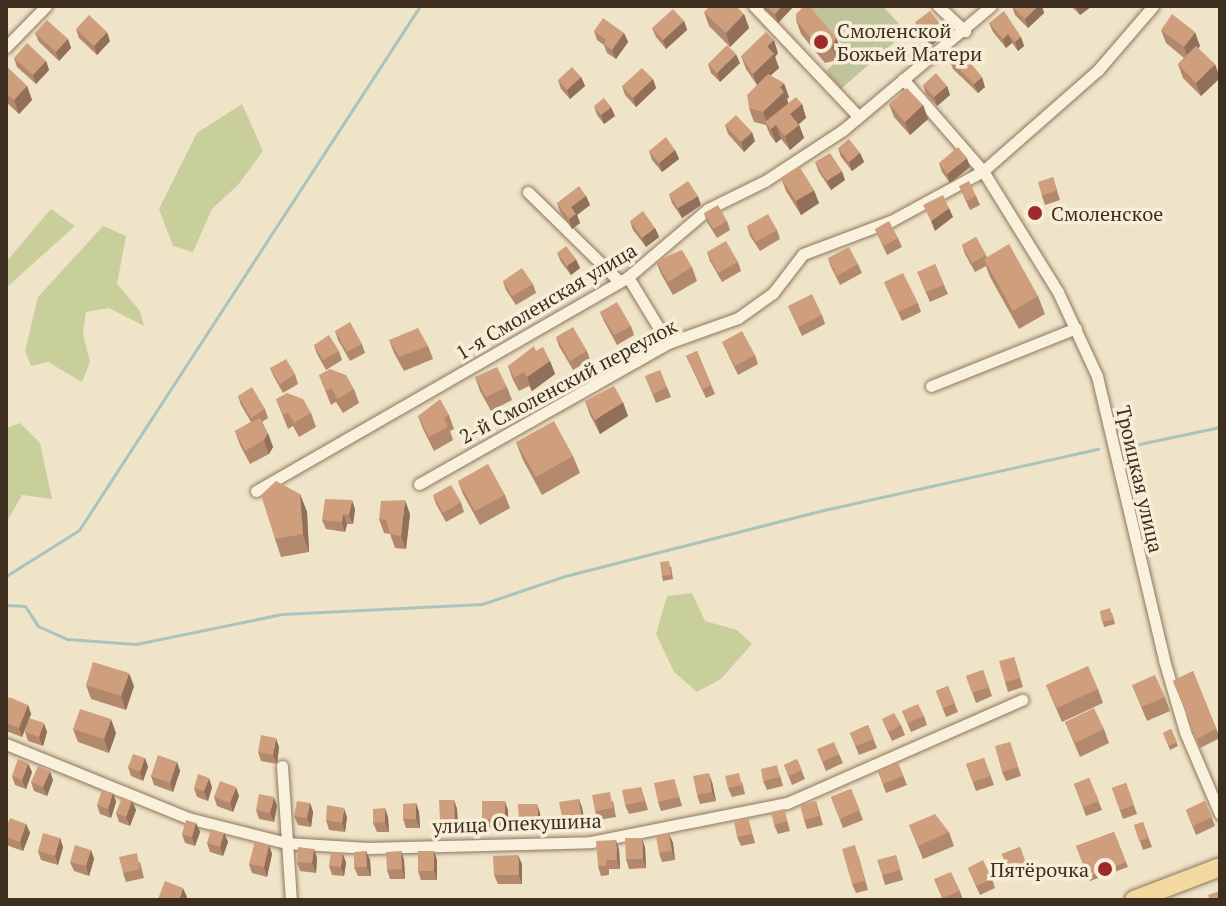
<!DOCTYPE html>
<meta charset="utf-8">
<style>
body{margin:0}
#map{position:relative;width:1226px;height:906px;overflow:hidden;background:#f0e4c8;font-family:"PT Serif",serif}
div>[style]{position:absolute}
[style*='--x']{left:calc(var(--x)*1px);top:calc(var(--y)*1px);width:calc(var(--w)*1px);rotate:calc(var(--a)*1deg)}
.green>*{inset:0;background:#c9cf9b}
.cemetery>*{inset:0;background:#bfc49a}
.stream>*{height:3px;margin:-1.5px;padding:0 1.5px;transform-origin:1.5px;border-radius:1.5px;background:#a9c4bc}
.roads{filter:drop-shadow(0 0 2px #8d765c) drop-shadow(0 0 2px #8d765c)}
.minor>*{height:11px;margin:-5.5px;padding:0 5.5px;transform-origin:5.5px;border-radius:5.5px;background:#faf1dc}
.primary>*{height:18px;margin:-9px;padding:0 9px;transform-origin:9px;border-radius:9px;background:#f3d9a0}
.wall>*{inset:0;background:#b2896c}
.shaded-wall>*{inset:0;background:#916f58}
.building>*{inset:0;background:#cf9f7d}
.dots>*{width:22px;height:22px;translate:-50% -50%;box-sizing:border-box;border:4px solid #f7eed8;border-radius:50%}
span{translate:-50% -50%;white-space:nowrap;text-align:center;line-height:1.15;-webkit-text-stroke:7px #f7eed8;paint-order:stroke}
.poi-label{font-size:20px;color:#3d2e20}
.left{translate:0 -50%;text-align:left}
.right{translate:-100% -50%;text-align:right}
.street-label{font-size:20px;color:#3d2e20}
.frame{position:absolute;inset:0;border:8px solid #3d2e20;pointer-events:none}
</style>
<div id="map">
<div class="green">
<div style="clip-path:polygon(242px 104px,263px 151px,238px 185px,212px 209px,193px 252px,173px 246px,159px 209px,197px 133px)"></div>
<div style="clip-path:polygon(51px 209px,75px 226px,6px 288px,6px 262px)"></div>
<div style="clip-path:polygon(103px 226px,126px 236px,117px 284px,140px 311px,144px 326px,109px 308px,86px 312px,83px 334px,90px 362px,82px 382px,48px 362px,31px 366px,25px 351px,38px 297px)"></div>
<div style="clip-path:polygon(20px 423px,40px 443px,52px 499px,22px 495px,6px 523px,6px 428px)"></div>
<div style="clip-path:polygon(692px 593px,705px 621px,737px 630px,752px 644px,721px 679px,697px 692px,674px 672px,656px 634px,667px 596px)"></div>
</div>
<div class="cemetery">
<div style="clip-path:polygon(809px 6px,883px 6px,906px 32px,841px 89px,826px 71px,848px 51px)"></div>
</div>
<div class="stream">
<div style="--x:1125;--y:447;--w:97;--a:-11.9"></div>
<div style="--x:6;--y:576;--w:86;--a:-32.2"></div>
<div style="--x:79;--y:530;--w:625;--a:-56.95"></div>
<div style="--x:6;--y:605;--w:19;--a:3"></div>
<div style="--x:25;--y:606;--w:24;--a:57"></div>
<div style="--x:38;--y:626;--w:32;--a:24"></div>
<div style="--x:67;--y:639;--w:69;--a:4.1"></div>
<div style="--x:136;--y:644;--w:149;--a:-11.6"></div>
<div style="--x:282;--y:614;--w:200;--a:-2.9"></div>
<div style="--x:482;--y:604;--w:88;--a:-18.6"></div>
<div style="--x:565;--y:576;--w:267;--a:-14.3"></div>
<div style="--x:824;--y:510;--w:281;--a:-12.6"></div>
</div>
<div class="roads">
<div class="minor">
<div style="--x:754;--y:6;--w:151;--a:46.6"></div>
<div style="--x:938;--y:6;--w:37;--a:43"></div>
<div style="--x:6;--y:47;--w:57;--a:-45.7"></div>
<div style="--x:903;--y:79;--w:122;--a:49"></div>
<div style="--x:983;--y:171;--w:142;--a:58.2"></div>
<div style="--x:1058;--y:292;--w:93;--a:65.1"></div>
<div style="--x:1097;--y:376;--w:292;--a:76.7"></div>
<div style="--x:1164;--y:660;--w:75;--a:73.7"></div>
<div style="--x:1185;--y:732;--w:89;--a:66.9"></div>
<div style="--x:528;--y:192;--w:127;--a:44.4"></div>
<div style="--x:628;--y:277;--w:77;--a:58.8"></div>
<div style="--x:931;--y:386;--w:156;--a:-21.8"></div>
<div style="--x:419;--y:484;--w:286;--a:-29.5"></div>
<div style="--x:668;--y:343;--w:74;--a:-19.7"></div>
<div style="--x:738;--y:318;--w:43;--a:-35.5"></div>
<div style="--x:773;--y:293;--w:49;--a:-52.4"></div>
<div style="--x:803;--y:254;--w:94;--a:-20.6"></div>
<div style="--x:891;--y:221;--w:105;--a:-28.5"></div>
<div style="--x:983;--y:171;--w:153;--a:-41.3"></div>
<div style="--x:1098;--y:70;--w:84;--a:-49.3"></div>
<div style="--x:256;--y:491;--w:429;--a:-29.9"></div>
<div style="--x:628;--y:277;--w:105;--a:-40.4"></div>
<div style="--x:708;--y:209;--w:64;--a:-26.2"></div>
<div style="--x:765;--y:181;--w:93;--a:-33.2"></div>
<div style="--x:843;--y:130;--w:193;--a:-40"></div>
<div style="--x:6;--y:744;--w:196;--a:22.1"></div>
<div style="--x:188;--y:818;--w:101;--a:14.3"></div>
<div style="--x:286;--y:843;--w:82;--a:3.5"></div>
<div style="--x:368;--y:848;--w:223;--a:-1.5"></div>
<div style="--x:591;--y:842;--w:200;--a:-11.3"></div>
<div style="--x:787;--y:803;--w:257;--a:-23.7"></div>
<div style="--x:282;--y:766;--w:134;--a:86.2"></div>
</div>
<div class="primary">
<div style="--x:1134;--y:900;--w:92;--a:-21"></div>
</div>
</div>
<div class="wall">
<div style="clip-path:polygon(763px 6px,794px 6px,778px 23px,764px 10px)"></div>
<div style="clip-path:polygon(1012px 6px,1042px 6px,1044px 13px,1028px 28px,1015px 15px)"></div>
<div style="clip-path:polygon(1071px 6px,1092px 6px,1080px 15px)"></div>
<div style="clip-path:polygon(704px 12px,744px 14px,749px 28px,730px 47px,709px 26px)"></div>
<div style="clip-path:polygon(796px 20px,841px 50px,837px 60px,825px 63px,801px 34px)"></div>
<div style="clip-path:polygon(684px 21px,687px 30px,666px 49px,656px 37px,652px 28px)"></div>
<div style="clip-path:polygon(915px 22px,945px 34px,931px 46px,919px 31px)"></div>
<div style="clip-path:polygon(989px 23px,1021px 37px,1024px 46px,1018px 51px,1012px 43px,1006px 48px,993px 32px)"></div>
<div style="clip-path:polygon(76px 29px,110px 41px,97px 55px,79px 38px)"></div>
<div style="clip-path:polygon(1161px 30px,1200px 46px,1198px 48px,1220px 78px,1201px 96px,1183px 78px,1178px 64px,1184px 58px,1166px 43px)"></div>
<div style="clip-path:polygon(594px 31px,624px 33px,628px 42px,616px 59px,607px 53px,604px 45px,597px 40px)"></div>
<div style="clip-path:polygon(35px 33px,68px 39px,71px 48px,59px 61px,39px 42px)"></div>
<div style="clip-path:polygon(778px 53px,775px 57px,779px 68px,770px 76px,789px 97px,787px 99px,788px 103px,802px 104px,806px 118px,799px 124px,804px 138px,790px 150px,781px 139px,776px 143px,770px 135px,766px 125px,754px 122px,749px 108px,757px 85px,746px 69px,741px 56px)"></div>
<div style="clip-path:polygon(14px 58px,46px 61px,49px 70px,36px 84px,17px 67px)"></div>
<div style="clip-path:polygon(949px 59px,985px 87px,978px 93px,953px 69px)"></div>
<div style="clip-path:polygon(740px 63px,720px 82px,711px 73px,708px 64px)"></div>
<div style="clip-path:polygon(6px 66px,27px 86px,32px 100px,19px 114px,6px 102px)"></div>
<div style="clip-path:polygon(581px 77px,585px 86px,570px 99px,561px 89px,558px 80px)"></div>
<div style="clip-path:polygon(653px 79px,656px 88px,636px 107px,625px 95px,622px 86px)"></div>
<div style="clip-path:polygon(923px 85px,947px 86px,950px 95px,937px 106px,926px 94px)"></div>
<div style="clip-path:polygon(889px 104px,923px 105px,928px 119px,910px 135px,894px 117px)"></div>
<div style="clip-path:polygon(594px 106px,615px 116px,604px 124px,597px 115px)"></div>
<div style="clip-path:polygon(725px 125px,755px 141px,744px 152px,728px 134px)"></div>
<div style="clip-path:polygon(838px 148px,860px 153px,864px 162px,852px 171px,841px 157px)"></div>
<div style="clip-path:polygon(675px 150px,679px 159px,662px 172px,652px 160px,649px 151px)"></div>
<div style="clip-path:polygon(815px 162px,845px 180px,831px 190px,819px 172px)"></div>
<div style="clip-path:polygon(939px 163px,970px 167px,950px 183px,942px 172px)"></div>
<div style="clip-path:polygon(1053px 177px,1060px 200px,1045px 205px,1042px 196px)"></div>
<div style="clip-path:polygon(781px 178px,819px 203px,801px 215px,786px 191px)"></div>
<div style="clip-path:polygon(959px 186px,976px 196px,980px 205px,970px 210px)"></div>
<div style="clip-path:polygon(669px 194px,701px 205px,682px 218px,672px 203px)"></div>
<div style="clip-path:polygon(586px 196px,590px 205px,577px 215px,580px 223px,572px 229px,560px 212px,557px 203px)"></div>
<div style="clip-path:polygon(704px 213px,727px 221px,730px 230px,717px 238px,707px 222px)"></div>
<div style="clip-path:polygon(630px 221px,655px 228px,659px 237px,646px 247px,633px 230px)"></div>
<div style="clip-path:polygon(747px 226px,777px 230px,780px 239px,760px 251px,750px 236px)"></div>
<div style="clip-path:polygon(875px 229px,898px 238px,902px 247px,887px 255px)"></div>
<div style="clip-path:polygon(976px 237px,987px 257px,1038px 296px,1045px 314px,1019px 329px,990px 277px,986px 266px,975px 272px,965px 254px,962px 245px)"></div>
<div style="clip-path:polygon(707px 252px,738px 262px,741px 271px,722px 282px,710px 261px)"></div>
<div style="clip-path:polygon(557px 253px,580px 268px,571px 275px,561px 262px)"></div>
<div style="clip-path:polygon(828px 258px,858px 264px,862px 273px,840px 285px,831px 267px)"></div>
<div style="clip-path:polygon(656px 261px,692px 267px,697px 281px,673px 295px,661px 274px)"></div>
<div style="clip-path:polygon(935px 264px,948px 294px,930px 302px,921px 281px)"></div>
<div style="clip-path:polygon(503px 281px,533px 284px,536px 293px,516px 305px,506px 290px)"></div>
<div style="clip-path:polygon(884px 282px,918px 303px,921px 312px,902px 321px)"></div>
<div style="clip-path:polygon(788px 306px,822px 315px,825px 324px,802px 336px)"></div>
<div style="clip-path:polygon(600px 312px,631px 326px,634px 335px,617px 345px,604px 321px)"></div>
<div style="clip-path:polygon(335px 331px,362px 344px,365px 353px,350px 361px,338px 340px)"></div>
<div style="clip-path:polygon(556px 337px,587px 351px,590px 360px,573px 370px,559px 346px)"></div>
<div style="clip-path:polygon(389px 340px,428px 346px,433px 359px,404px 371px,394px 353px)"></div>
<div style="clip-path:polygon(722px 342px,755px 355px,758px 364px,738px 375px)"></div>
<div style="clip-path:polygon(314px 345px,339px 351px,342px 360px,326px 370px,317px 354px)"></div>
<div style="clip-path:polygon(536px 351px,550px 361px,555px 374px,532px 391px,529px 386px,519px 391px,513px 380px,508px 366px)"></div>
<div style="clip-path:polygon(697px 351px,715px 394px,706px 398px,686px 356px)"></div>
<div style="clip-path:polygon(270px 368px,295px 374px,298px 384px,283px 393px,274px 377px)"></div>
<div style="clip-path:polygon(319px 375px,354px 389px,359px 403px,343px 413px,336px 402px,331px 405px)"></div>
<div style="clip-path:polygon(645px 376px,667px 387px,671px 397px,656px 403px)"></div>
<div style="clip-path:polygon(475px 377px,507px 387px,512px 400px,491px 411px,480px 391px)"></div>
<div style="clip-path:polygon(238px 396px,265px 409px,268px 418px,262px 422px,273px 447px,269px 454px,250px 464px,240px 445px,235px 431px,251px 422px,241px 405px)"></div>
<div style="clip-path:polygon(276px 399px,311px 413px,316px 427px,299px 437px,293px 426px,288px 429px)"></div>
<div style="clip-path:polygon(585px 401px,628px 416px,600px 434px,590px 415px)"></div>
<div style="clip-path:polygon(449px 415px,454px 429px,450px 431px,453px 440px,434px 451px,423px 429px,418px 416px)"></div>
<div style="clip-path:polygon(516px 442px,573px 456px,580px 473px,542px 495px,523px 460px)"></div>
<div style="clip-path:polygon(458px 481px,505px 495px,510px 508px,480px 525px,463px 494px)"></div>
<div style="clip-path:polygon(300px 494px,307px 512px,309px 552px,281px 557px,275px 539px)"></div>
<div style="clip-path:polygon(433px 495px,461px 502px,464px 512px,446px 522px,436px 504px)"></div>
<div style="clip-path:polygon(355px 509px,353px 524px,347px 524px,345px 532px,326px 529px,322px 520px)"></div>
<div style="clip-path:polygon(410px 514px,406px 549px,395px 548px,390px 534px,384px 533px,379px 519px)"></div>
<div style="clip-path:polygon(671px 566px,673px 579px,663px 581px,662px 576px)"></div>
<div style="clip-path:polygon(1100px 611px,1112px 613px,1115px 624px,1104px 627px)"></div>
<div style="clip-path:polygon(1014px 657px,1023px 687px,1008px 692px,1005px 682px)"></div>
<div style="clip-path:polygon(983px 670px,992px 696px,976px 703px,966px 676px)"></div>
<div style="clip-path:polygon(1193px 671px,1220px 738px,1200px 748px,1173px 681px)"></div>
<div style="clip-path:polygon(86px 685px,134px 686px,126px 710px,91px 699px)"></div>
<div style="clip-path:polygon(1046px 685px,1098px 689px,1103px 703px,1062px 722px)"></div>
<div style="clip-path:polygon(1132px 685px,1165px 697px,1170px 711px,1147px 721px)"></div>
<div style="clip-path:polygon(948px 686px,958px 712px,946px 717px,936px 691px)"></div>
<div style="clip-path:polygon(6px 704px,28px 705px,31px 714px,29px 718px,47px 732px,43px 746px,28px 741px,25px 732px,29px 720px,22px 737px,6px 731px)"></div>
<div style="clip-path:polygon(902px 711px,924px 716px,927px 725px,911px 732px)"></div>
<div style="clip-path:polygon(882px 719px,901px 725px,905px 735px,892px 741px)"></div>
<div style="clip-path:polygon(1065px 722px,1104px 729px,1109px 743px,1080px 757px)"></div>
<div style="clip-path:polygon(868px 725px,877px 748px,859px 755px,850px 733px)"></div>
<div style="clip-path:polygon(73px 729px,116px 733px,109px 753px,78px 742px)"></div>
<div style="clip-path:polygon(1171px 729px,1178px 746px,1170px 750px,1163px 733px)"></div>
<div style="clip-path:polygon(1010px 742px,1021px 776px,1006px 781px,1002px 772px)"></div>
<div style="clip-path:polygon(279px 747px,277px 764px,261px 761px,258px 752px)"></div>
<div style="clip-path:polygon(817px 749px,839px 754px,843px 763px,826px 771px)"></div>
<div style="clip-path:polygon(145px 758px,148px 767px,143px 781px,131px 776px,128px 767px)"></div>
<div style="clip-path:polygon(984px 758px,994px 785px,976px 791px,966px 764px)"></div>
<div style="clip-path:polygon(797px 759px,805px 779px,792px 785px,784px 765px)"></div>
<div style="clip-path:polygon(177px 762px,180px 771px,173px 792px,154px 785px,151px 776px)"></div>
<div style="clip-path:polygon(898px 763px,907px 785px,886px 793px,878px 771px)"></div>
<div style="clip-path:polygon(32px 772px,26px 789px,15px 785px,12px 776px)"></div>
<div style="clip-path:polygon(780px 775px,783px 786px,767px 790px,763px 781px)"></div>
<div style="clip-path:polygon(1089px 778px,1102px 810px,1086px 816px,1074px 784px)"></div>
<div style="clip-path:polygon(674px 779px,682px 806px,661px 811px,658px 802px)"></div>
<div style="clip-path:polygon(53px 780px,47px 796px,34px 791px,31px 782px)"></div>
<div style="clip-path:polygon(712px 782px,716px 801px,700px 804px,697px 795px)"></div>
<div style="clip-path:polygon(742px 782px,745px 794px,732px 797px,728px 788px)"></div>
<div style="clip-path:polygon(1126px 783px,1137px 814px,1123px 819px,1112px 788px)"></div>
<div style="clip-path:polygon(212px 787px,208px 801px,197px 797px,194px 788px)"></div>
<div style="clip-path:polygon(641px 787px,648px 810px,629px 814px,625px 805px)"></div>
<div style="clip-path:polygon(851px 789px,863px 820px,843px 828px,831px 797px)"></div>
<div style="clip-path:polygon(113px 793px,116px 802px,111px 818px,100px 814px,97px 805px)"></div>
<div style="clip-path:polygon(239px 796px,233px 812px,217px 806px,214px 797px)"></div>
<div style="clip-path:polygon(579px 799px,582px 808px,585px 823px,565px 826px,562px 817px)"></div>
<div style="clip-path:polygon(454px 800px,457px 809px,458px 828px,443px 829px,440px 820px)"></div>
<div style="clip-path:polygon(132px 801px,136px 810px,130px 826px,119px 822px,116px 813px)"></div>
<div style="clip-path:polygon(613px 801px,616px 817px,598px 820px,595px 811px)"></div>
<div style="clip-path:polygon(816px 801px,823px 825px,807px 829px,804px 820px)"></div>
<div style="clip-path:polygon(1205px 801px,1215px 826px,1196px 835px,1186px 810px)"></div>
<div style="clip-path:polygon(310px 803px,313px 812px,311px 827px,298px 825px,294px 816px)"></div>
<div style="clip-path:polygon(416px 803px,419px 812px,420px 828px,406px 828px,403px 819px)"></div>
<div style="clip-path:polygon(277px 806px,274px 822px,259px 819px,256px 810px)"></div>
<div style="clip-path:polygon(784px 809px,790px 831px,778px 834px,774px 825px)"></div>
<div style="clip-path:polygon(508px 810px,508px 828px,485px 828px,482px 819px)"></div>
<div style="clip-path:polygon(540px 813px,541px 831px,522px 832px,519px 823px)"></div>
<div style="clip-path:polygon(347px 817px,345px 832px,329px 830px,326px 820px)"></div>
<div style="clip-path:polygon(388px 817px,389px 832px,377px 832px,373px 823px)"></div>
<div style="clip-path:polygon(748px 818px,755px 843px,741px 846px,737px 837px)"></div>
<div style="clip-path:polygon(1143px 822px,1152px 847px,1143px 850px,1134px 825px)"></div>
<div style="clip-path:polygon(196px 823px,200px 832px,195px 846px,185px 843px,182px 834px)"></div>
<div style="clip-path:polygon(26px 824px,30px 833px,23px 851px,6px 845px,6px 827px)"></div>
<div style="clip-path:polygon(909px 825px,949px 832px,954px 846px,923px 859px)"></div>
<div style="clip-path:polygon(1114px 832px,1128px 867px,1090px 881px,1076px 846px)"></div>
<div style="clip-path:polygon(224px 833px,228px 842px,223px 856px,210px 852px,207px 843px)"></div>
<div style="clip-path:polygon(669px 834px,673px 843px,675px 860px,662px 862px,659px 853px)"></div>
<div style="clip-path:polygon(60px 838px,63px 847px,58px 865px,41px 860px,38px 851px)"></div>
<div style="clip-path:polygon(269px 845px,272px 854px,267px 877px,252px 873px,249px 864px)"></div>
<div style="clip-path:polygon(645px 847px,646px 868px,629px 869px,626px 859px)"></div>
<div style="clip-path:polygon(1020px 847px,1029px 872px,1012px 879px,1002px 854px)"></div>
<div style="clip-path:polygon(314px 849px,317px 858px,316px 873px,300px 871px,297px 862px)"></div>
<div style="clip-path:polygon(619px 849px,620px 869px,609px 869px,609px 875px,601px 876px,598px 866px)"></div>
<div style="clip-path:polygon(91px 850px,94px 859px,89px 876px,74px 871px,70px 862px)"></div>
<div style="clip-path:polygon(366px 851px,370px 860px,371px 876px,358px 876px,354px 867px)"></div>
<div style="clip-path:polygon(401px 851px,404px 860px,405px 879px,390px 879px,387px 870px)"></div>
<div style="clip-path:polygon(434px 851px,437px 860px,437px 880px,421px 880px,418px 871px)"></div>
<div style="clip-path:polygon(343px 854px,346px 863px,344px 876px,332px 875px,329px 866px)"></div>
<div style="clip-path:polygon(858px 854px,868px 890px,856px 893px,852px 884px)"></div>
<div style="clip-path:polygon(896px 855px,903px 880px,885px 885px,882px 875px)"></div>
<div style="clip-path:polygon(140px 862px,144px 878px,126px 882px,123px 873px)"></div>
<div style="clip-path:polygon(522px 864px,522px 884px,498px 884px,494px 875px)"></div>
<div style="clip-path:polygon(968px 868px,992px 879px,995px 888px,980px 895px)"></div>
<div style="clip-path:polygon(934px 879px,960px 891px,963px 900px,943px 900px)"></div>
</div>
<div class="shaded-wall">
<div style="clip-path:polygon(782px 6px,794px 6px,778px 23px,775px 14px)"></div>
<div style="clip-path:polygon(1038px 6px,1042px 6px,1044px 13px,1028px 28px,1025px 19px)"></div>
<div style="clip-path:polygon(1076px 6px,1092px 6px,1080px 15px)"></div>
<div style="clip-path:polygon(744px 14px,749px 28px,730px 47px,726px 33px)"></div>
<div style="clip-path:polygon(684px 21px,687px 30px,666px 49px,663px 40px)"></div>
<div style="clip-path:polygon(941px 25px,945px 34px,931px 46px,927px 37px)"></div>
<div style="clip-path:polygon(107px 32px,110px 41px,97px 55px,94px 46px)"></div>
<div style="clip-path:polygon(1195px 32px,1200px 46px,1189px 61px,1184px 47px)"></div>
<div style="clip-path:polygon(624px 33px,628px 42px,616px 59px,612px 50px)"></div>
<div style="clip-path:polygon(1008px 34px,1012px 43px,1006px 48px,1003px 39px)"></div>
<div style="clip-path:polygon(836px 37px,841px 50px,837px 60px,832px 47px)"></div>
<div style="clip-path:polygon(1021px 37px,1024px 46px,1018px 51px,1015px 42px)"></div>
<div style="clip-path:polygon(68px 39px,71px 48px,59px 61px,56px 52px)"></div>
<div style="clip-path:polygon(774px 40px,778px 53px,775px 57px,779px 68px,758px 87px,753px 74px,767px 46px)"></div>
<div style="clip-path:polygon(736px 54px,740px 63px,720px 82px,717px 73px)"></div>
<div style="clip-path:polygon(46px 61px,49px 70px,36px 84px,33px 75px)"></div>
<div style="clip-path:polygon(1215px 64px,1220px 78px,1201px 96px,1196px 83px)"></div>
<div style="clip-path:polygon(581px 77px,585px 86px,570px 99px,567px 90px)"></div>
<div style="clip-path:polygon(982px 77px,985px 87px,978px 93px,974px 84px)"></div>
<div style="clip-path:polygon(653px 79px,656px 88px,636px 107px,633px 98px)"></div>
<div style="clip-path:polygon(784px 83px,789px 97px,787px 99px,789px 105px,768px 125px,763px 112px,780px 87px)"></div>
<div style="clip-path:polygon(27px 86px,32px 100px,19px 114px,14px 100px)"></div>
<div style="clip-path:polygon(947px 86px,950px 95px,937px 106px,934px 97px)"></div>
<div style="clip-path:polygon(802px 104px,806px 118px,795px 127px,790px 114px)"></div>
<div style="clip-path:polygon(923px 105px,928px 119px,910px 135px,905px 122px)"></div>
<div style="clip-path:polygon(611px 107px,615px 116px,604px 124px,601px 115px)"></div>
<div style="clip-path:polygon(776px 125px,781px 139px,776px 143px,771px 129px)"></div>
<div style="clip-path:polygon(799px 125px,804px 138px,790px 150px,785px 136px)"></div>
<div style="clip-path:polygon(752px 132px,755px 141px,744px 152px,741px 142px)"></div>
<div style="clip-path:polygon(675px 150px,679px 159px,662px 172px,659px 163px)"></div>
<div style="clip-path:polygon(860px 153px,864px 162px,852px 171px,849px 162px)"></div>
<div style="clip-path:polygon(967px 158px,970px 167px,950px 183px,947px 174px)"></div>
<div style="clip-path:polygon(842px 171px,845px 180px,831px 190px,827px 181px)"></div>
<div style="clip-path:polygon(814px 190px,819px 203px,801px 215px,796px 201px)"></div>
<div style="clip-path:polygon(586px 196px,590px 205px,577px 215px,580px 223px,572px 229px,569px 219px,571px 207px)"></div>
<div style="clip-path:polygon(698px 196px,701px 205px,682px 218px,678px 208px)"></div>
<div style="clip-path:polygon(949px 208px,953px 217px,935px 231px,931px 221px)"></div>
<div style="clip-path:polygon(655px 228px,659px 237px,646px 247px,642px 238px)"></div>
<div style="clip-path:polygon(576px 259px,580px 268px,571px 275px,567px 266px)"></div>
<div style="clip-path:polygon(550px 361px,555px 374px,532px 391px,527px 377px)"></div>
<div style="clip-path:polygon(623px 402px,628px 416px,600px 434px,595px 420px)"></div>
<div style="clip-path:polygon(268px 433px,273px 447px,269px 454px,264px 440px)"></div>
<div style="clip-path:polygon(300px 494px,307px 512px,309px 552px,303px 534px)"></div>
<div style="clip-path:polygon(352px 500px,355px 509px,353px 524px,349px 515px)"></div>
<div style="clip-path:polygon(405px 500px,410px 514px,406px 549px,401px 536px)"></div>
<div style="clip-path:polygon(343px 514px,347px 524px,345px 532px,342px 522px)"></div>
<div style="clip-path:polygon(129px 673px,134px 686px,126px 710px,121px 696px)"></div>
<div style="clip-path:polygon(28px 705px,31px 714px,22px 737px,19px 728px)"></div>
<div style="clip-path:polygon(111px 719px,116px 733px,109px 753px,104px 739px)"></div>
<div style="clip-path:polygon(44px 723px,47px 732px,43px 746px,39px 737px)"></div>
<div style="clip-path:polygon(276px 738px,279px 747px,277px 764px,273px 755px)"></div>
<div style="clip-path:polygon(145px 758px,148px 767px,143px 781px,140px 772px)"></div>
<div style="clip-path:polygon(177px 762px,180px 771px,173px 792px,170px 783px)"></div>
<div style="clip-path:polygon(28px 763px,32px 772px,26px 789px,22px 780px)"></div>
<div style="clip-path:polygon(50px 771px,53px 780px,47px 796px,43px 787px)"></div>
<div style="clip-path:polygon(709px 773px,712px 782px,716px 801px,712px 792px)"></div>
<div style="clip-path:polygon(209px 778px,212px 787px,208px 801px,204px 791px)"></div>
<div style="clip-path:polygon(236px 787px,239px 796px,233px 812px,230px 803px)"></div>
<div style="clip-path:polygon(113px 793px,116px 802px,111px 818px,108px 809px)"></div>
<div style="clip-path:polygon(274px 797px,277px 806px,274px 822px,270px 813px)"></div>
<div style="clip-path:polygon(579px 799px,582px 808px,585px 823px,581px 814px)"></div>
<div style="clip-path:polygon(454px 800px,457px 809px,458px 828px,455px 819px)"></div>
<div style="clip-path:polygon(132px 801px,136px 810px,130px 826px,126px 817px)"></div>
<div style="clip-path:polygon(505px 801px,508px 810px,508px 828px,505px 819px)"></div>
<div style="clip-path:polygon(310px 803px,313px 812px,311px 827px,307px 818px)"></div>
<div style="clip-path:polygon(416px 803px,419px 812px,420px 828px,416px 819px)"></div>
<div style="clip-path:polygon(537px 804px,540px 813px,541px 831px,538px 822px)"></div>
<div style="clip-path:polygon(344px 808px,347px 817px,345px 832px,342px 823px)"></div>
<div style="clip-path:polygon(385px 808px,388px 817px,389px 832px,385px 822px)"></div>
<div style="clip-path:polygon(196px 823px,200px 832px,195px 846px,192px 837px)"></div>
<div style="clip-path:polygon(26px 824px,30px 833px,23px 851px,20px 842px)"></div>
<div style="clip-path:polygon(224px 833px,228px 842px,223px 856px,220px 847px)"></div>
<div style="clip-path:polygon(669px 834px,673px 843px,675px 860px,672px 851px)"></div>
<div style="clip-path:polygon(60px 838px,63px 847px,58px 865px,55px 856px)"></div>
<div style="clip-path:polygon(642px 838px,645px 847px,646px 868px,643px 859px)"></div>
<div style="clip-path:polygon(616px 840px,619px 849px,620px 869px,617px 860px)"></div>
<div style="clip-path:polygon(269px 845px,272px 854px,267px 877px,264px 867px)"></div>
<div style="clip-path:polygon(314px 849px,317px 858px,316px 873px,312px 863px)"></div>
<div style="clip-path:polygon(91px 850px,94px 859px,89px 876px,86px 866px)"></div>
<div style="clip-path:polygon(366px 851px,370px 860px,371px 876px,367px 867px)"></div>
<div style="clip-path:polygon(401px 851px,404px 860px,405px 879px,402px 869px)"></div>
<div style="clip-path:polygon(434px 851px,437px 860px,437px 880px,434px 871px)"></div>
<div style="clip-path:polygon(343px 854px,346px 863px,344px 876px,341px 867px)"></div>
<div style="clip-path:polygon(518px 855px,522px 864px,522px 884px,519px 875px)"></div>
<div style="clip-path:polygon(183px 888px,187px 897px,186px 900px,179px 900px)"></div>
</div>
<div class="building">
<div style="clip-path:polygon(710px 6px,736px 6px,744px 14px,726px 33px,704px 12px)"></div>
<div style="clip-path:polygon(766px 6px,782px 6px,775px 14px)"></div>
<div style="clip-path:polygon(804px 6px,811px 8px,836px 37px,832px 47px,820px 50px,796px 20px,796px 14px)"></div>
<div style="clip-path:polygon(1012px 6px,1038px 6px,1025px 19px)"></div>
<div style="clip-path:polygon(673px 9px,684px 21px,663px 40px,652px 28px)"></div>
<div style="clip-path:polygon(930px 11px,941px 25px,927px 37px,915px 22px)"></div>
<div style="clip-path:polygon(1004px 11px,1021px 37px,1015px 42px,1008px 34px,1003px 39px,989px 23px)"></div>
<div style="clip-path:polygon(1172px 14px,1195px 32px,1184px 47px,1161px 30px)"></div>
<div style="clip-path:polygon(89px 15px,107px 32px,94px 46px,76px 29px)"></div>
<div style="clip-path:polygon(603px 18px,624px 33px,612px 50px,604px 44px,606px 40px,594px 31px)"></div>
<div style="clip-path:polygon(47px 20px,68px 39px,56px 52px,35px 33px)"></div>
<div style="clip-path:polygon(766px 32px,774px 40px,767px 46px,774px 54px,753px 74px,741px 56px)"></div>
<div style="clip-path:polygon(27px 43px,46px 61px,33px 75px,14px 58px)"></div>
<div style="clip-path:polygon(727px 45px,736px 54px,717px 73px,708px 64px)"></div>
<div style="clip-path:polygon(1196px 46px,1215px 64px,1196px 83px,1178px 64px)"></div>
<div style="clip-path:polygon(960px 50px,982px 77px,974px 84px,949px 59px)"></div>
<div style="clip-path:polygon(6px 66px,27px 86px,14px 100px,6px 93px)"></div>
<div style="clip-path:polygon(572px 67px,581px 77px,567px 90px,558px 80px)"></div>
<div style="clip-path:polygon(642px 68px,653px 79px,633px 98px,622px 86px)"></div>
<div style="clip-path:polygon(936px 73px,947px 86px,934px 97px,923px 85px)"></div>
<div style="clip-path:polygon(768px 74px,784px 83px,780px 87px,784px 92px,763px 112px,749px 108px,747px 95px)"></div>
<div style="clip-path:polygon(907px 88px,923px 105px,905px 122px,889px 104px)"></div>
<div style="clip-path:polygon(796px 97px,802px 104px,790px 114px,799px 125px,785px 136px,776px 125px,771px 129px,765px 122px)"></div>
<div style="clip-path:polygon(604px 98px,611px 107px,601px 115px,594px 106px)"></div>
<div style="clip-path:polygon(736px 115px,752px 132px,741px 142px,725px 125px)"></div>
<div style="clip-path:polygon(666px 137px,675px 150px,659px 163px,649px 151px)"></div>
<div style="clip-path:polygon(849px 139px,860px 153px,849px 162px,838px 148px)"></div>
<div style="clip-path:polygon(958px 147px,967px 158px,947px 174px,939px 163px)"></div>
<div style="clip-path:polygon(830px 153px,842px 171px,827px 181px,815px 162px)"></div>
<div style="clip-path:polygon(799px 166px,814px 190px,796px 201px,781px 178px)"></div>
<div style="clip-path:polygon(1053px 177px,1057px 190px,1042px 196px,1038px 182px)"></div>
<div style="clip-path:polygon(688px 181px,698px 196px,678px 208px,669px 194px)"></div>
<div style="clip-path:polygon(969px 181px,976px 196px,967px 201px,959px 186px)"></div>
<div style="clip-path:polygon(579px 186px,586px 196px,571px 207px,576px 214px,569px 219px,557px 203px)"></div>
<div style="clip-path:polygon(943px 195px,949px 208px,931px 221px,923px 205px)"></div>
<div style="clip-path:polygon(718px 205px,727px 221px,713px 229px,704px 213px)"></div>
<div style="clip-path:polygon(643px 211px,655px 228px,642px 238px,630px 221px)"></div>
<div style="clip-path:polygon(768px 214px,777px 230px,756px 242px,747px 226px)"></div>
<div style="clip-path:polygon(889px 221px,898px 238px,884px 246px,875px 229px)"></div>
<div style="clip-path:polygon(976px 237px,986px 255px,972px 263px,962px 245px)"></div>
<div style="clip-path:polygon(726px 241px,738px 262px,718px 273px,707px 252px)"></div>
<div style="clip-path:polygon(1009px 244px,1038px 296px,1013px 311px,984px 259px)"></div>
<div style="clip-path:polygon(566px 246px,576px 259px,567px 266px,557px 253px)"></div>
<div style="clip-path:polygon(849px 247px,858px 264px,837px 276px,828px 258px)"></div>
<div style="clip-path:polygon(682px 250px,692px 267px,668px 282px,656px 261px)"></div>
<div style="clip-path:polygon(935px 264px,944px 285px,926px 292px,917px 272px)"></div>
<div style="clip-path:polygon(522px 268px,533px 284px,512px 296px,503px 281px)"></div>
<div style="clip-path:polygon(903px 273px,918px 303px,898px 312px,884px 282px)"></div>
<div style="clip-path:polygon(812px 294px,822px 315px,798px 327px,788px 306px)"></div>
<div style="clip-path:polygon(617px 302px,631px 326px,614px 335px,600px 312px)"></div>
<div style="clip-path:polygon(350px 322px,362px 344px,347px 352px,335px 331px)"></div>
<div style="clip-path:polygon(573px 327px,587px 351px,570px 361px,556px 337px)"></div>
<div style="clip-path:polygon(418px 328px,428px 346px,399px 357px,389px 340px)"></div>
<div style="clip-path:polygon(742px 331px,755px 355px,735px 366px,722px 342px)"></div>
<div style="clip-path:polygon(329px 335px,339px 351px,323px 360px,314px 345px)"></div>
<div style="clip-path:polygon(534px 346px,536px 351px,543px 347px,550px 361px,527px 377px,524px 372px,514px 378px,508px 366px)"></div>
<div style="clip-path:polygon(697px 351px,711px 385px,703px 389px,686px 356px)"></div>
<div style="clip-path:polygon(286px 359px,295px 374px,280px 384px,270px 368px)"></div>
<div style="clip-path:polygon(497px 367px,507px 387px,486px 397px,475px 377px)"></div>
<div style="clip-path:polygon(330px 369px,346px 375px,354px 389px,338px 399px,331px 388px,326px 391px,319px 375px)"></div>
<div style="clip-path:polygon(660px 370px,667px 387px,653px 394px,645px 376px)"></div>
<div style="clip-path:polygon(614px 386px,623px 402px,595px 420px,585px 401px)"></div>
<div style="clip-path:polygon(252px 387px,265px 409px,251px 418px,238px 396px)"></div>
<div style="clip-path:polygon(287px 393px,303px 399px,311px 413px,294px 423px,288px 413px,283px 415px,276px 399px)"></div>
<div style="clip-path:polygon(440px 399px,449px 415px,444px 418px,448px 427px,429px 437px,418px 416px)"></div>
<div style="clip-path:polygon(260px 418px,268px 433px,264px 440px,245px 451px,235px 431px)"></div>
<div style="clip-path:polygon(554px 421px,573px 456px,536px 477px,516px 442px)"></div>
<div style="clip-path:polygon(488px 464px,505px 495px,475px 511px,458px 481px)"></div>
<div style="clip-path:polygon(276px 481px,300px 494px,303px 534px,275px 539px,261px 495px)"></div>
<div style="clip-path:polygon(451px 485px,461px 502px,443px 513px,433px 495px)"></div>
<div style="clip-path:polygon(325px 499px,352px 500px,349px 515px,343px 514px,342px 522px,322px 520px)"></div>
<div style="clip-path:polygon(405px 500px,401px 536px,390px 534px,386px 520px,379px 519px,381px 501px)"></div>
<div style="clip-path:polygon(669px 561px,671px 575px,662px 576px,660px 562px)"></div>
<div style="clip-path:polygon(1110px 608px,1113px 620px,1102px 622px,1100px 611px)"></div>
<div style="clip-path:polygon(1014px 657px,1020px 678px,1005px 682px,999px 661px)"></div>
<div style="clip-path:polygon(93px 662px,129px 673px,121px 696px,86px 685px)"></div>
<div style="clip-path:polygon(1088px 666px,1098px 689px,1057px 708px,1046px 685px)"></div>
<div style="clip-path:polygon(983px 670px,989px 687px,972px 693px,966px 676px)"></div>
<div style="clip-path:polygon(1193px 671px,1216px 729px,1197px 739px,1173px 681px)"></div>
<div style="clip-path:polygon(1155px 675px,1165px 697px,1142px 707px,1132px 685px)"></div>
<div style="clip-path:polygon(948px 686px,955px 703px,943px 708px,936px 691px)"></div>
<div style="clip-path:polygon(9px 697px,28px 705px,19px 728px,6px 723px,6px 704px)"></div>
<div style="clip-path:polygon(918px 704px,924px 716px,908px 723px,902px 711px)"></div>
<div style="clip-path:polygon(1094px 708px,1104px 729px,1075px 743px,1065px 722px)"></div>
<div style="clip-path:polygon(80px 709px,111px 719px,104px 739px,73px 729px)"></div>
<div style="clip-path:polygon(894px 713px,901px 725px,889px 732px,882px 719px)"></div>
<div style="clip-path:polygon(29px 718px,44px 723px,39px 737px,25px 732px)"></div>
<div style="clip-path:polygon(868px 725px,874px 739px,856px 746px,850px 733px)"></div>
<div style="clip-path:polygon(1171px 729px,1177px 742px,1169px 746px,1163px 733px)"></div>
<div style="clip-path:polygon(261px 735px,276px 738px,273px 755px,258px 752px)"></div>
<div style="clip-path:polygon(834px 742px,839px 754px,822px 762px,817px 749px)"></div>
<div style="clip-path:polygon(1010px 742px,1018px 767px,1002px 772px,995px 746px)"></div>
<div style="clip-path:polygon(133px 754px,145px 758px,140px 772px,128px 767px)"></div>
<div style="clip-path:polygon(158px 755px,177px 762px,170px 783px,151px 776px)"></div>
<div style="clip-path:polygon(984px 758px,990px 776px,973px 782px,966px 764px)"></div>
<div style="clip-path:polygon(18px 759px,28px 763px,22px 780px,12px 776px)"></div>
<div style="clip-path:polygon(797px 759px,802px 770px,789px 776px,784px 765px)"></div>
<div style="clip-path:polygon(898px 763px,903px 776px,883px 784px,878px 771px)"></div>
<div style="clip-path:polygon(777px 765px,780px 777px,763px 781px,761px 769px)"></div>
<div style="clip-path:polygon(38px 766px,50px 771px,43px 787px,31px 782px)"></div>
<div style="clip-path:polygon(709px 773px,712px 792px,697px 795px,693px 776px)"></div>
<div style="clip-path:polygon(739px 773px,742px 785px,728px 788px,725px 776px)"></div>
<div style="clip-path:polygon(198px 774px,209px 778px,204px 791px,194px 788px)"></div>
<div style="clip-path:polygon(1089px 778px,1099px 801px,1083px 807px,1074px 784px)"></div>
<div style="clip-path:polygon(674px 779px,679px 797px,658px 802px,654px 783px)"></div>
<div style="clip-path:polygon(220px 781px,236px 787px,230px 803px,214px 797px)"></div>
<div style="clip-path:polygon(1126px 783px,1134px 805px,1120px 810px,1112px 788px)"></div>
<div style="clip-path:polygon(641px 787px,644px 801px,625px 805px,622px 790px)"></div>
<div style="clip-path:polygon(851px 789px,860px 810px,840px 819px,831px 797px)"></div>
<div style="clip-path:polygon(102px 790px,113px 793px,108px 809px,97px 805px)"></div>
<div style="clip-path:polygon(610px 792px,613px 808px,595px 811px,592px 795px)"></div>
<div style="clip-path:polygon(259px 794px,274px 797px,270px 813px,256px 810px)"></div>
<div style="clip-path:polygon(122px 797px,132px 801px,126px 817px,116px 813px)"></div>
<div style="clip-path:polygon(579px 799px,581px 814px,562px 817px,559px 802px)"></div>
<div style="clip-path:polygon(439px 800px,454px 800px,455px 819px,440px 820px)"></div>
<div style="clip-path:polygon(297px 801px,310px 803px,307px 818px,294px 816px)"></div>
<div style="clip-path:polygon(482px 801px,505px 801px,505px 819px,482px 819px)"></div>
<div style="clip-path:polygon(816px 801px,819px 816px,804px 820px,800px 805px)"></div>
<div style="clip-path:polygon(1205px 801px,1212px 817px,1193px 826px,1186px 810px)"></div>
<div style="clip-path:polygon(416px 803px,416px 819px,403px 819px,403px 804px)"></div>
<div style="clip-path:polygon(518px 804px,537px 804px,538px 822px,519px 823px)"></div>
<div style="clip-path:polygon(327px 805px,344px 808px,342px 823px,326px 820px)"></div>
<div style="clip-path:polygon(385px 808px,385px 822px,373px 823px,373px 809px)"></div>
<div style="clip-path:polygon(784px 809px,787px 821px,774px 825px,771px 812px)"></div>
<div style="clip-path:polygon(935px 814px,949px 832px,918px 846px,909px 825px)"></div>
<div style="clip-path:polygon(10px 818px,26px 824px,20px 842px,6px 837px,6px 827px)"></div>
<div style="clip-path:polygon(748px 818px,752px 834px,737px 837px,734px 821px)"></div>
<div style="clip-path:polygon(186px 820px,196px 823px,192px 837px,182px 834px)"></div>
<div style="clip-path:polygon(1143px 822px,1148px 838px,1139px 841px,1134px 825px)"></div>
<div style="clip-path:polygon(211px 829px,224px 833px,220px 847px,207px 843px)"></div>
<div style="clip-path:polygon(1114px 832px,1126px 862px,1088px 877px,1076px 846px)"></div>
<div style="clip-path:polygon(43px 833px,60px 838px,55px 856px,38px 851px)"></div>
<div style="clip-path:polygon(669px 834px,672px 851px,659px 853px,656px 836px)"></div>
<div style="clip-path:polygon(625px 838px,642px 838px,643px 859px,626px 859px)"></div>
<div style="clip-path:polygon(616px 840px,617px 860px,606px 860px,606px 866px,598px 866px,596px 841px)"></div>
<div style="clip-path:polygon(255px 841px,269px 845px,264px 867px,249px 864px)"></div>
<div style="clip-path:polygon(75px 845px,91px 850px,86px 866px,70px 862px)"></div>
<div style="clip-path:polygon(855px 845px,865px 881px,852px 884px,842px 849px)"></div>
<div style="clip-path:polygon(298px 847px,314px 849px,312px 863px,297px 862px)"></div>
<div style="clip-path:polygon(1020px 847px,1026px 863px,1008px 870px,1002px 854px)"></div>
<div style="clip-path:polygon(366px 851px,367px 867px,354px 867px,354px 852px)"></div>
<div style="clip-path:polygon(401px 851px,402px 869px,387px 870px,386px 852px)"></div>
<div style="clip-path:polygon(418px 851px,434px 851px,434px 871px,418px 871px)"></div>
<div style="clip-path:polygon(331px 852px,343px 854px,341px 867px,329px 866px)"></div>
<div style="clip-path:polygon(137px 853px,140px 869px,123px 873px,119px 857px)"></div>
<div style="clip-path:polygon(518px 855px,519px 875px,494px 875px,493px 856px)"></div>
<div style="clip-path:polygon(896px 855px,900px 870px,882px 875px,877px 860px)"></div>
<div style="clip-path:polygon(983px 860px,992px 879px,977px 886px,968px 868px)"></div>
<div style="clip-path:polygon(951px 872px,960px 891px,943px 898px,934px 879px)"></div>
<div style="clip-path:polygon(165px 881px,183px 888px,179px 900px,158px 899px)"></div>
<div style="clip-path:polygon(1220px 891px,1220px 900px,1210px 900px,1208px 895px)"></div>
</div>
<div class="dots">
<div style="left:821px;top:42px;background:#9e2a2b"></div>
<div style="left:1035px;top:213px;background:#9e2a2b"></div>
<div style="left:1105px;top:869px;background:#9e2a2b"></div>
</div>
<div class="poi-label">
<span class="left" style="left:837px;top:42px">Смоленской<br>Божьей Матери</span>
<span class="left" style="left:1051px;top:213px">Смоленское</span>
<span class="right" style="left:1089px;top:869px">Пятёрочка</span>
</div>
<div class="street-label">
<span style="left:546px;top:301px;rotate:-31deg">1-я Смоленская улица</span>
<span style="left:568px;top:381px;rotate:-28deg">2-й Смоленский переулок</span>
<span style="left:1140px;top:479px;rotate:77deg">Троицкая улица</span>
<span style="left:517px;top:823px;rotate:-2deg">улица Опекушина</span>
</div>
<div class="frame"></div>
</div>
